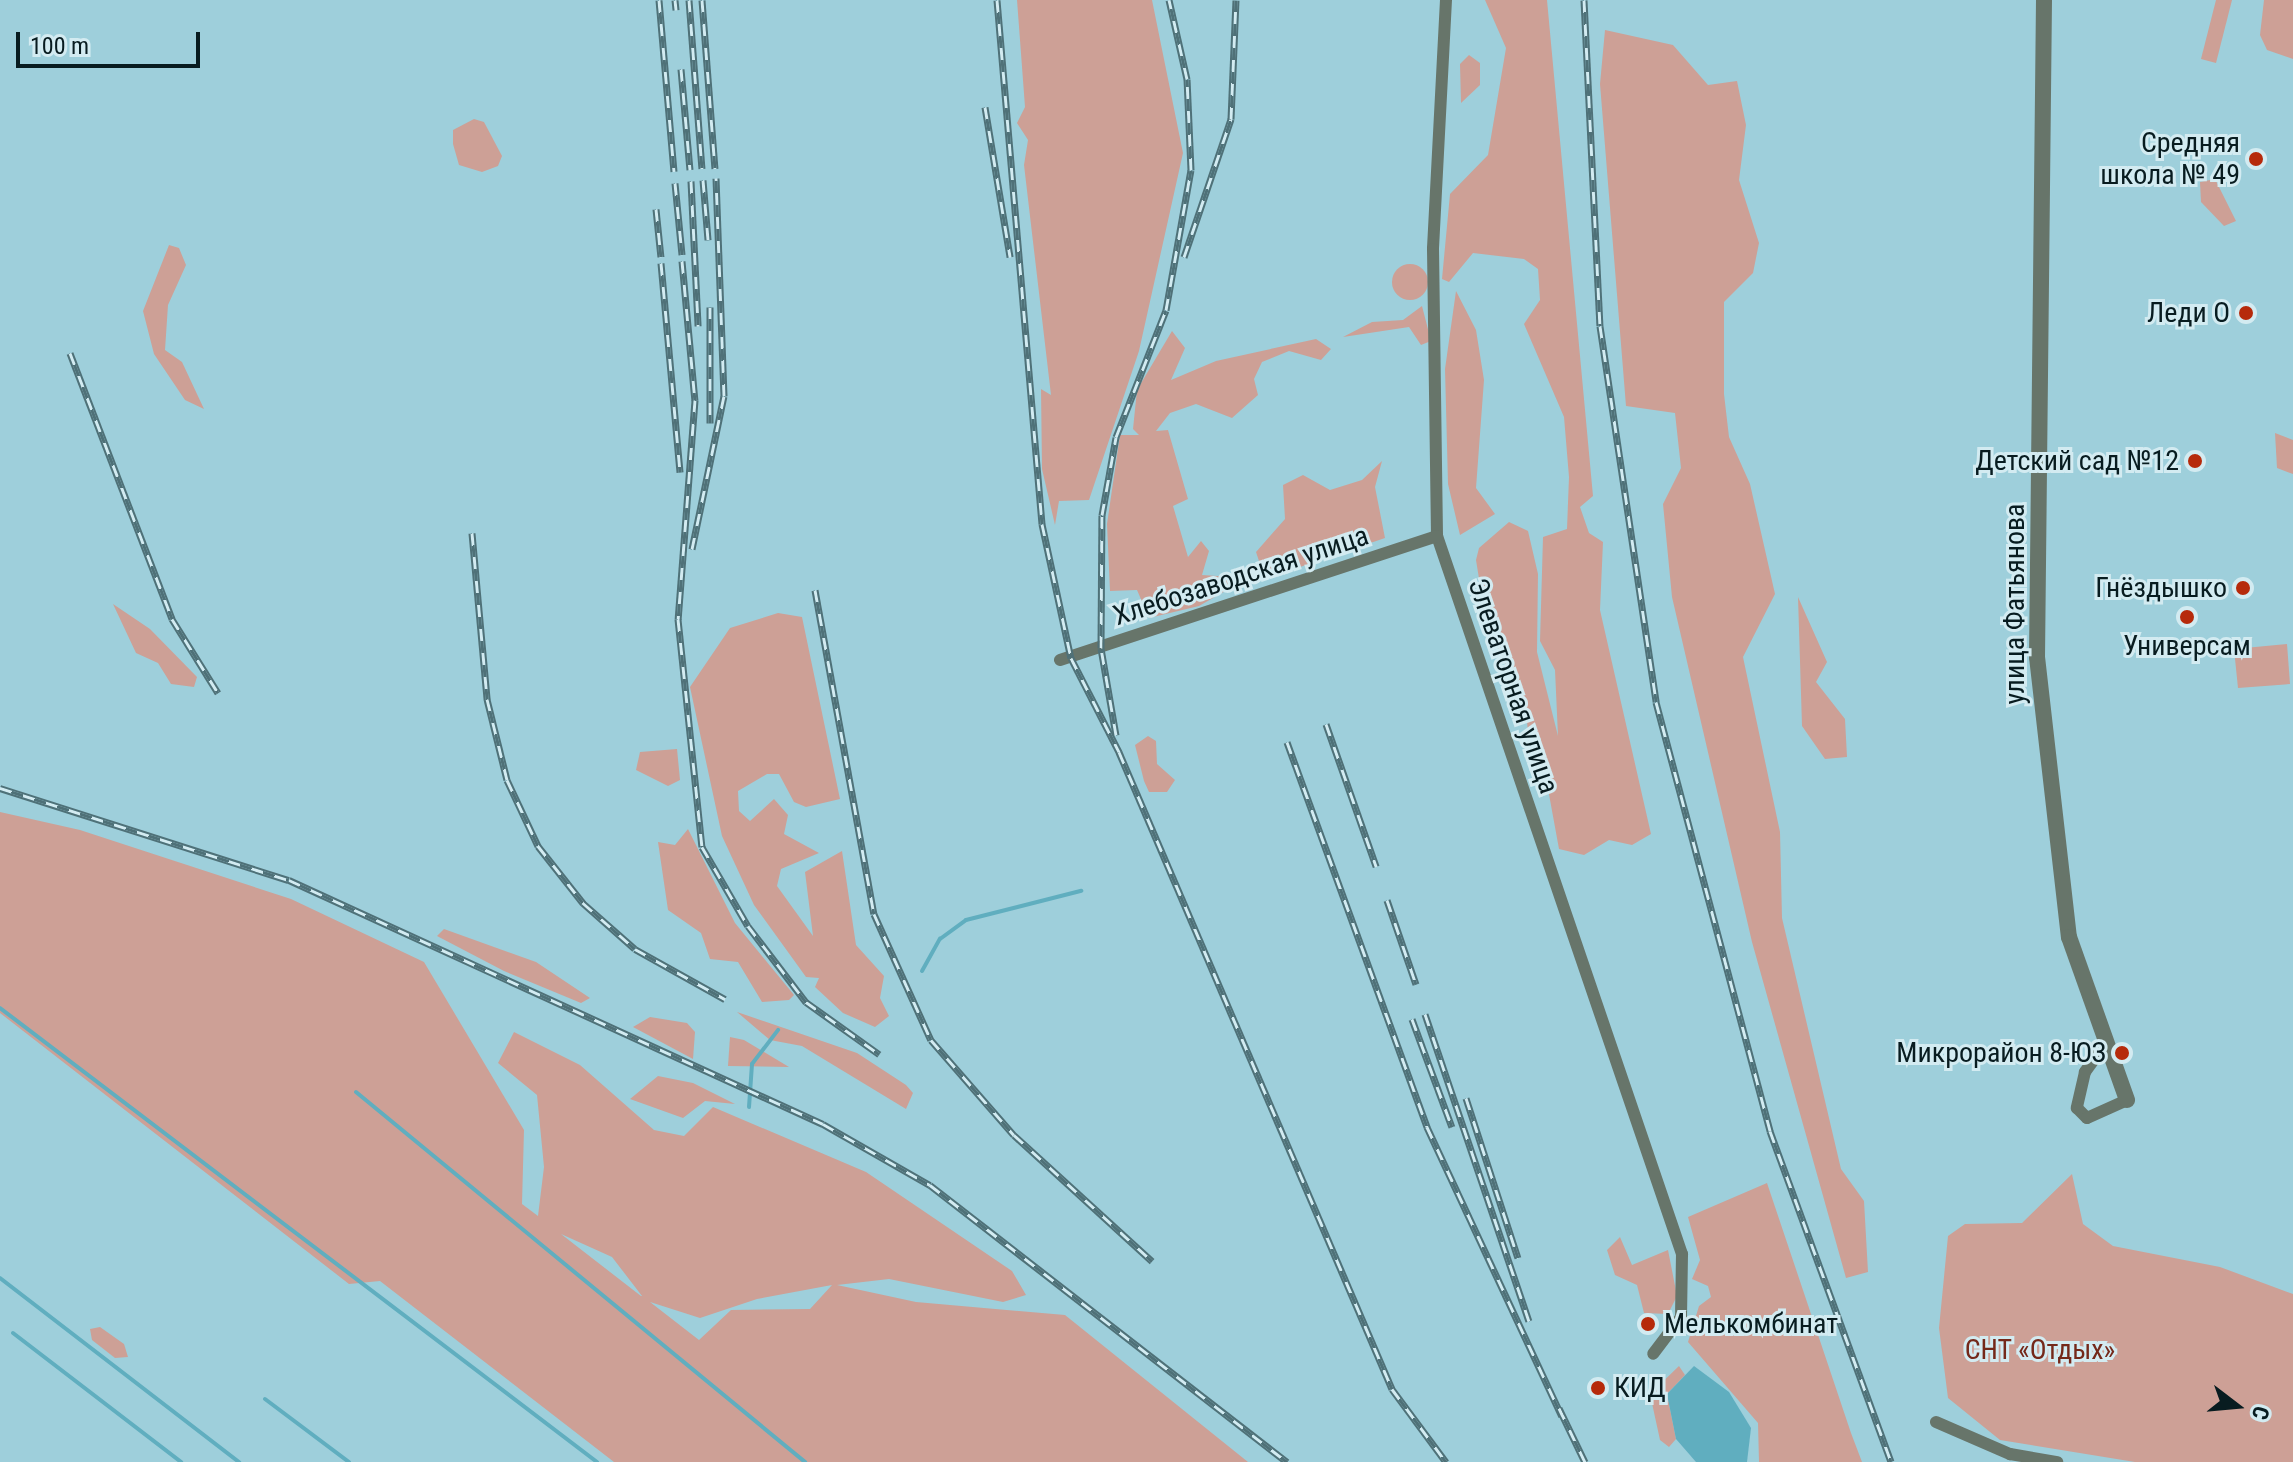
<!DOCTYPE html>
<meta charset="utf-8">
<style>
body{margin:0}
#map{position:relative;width:2293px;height:1462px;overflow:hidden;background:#9ecfdb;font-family:"Roboto Condensed",sans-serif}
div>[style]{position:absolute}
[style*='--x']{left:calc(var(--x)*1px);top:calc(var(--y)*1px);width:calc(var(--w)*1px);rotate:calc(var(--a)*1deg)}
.green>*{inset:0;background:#cda096}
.round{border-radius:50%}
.water>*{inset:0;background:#60aebf}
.stream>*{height:4px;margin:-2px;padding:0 2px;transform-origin:2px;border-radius:2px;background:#60aebf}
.minor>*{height:12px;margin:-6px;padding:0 6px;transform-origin:6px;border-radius:6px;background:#67756a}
.tertiary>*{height:16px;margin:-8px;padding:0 8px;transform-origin:8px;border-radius:8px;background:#67756a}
.rail>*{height:7px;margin-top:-3.5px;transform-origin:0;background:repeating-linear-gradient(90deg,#d3ebf1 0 12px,#4f7178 0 24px);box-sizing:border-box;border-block:2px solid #4f7178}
.dots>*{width:22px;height:22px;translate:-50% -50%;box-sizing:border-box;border:4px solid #d3ebf1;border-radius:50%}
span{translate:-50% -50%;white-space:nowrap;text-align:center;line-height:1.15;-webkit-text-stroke:6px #d3ebf1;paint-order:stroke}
.poi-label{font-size:28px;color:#081c20}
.right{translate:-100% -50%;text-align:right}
.left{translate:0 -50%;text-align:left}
.street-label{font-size:28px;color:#081c20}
.park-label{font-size:28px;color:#742819}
.north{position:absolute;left:2197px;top:1366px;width:80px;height:80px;-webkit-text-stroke:6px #d3ebf1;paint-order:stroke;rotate:106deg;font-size:22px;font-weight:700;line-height:32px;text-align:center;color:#081c20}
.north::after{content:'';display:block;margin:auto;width:28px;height:36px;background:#081c20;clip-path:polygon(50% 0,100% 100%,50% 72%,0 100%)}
.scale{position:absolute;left:16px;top:32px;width:184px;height:36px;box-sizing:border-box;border:4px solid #081c20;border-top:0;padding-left:10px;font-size:24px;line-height:28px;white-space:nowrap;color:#081c20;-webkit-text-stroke:6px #d3ebf1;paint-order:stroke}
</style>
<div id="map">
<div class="green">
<div style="clip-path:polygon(1017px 0,1152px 0,1183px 153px,1139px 351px,1089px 500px,1059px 501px,1055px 525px,1042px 469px,1041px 389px,1051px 395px,1024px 165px,1028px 140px,1017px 123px,1025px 107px)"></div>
<div style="clip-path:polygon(1485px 0,1547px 0,1593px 496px,1580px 507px,1589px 533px,1603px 542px,1600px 610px,1651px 834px,1632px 845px,1609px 840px,1584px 855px,1559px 849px,1544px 767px,1529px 746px,1526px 708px,1486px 622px,1476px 560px,1479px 548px,1509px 522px,1528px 531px,1538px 574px,1537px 652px,1558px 736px,1555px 670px,1540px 641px,1543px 537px,1567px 529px,1569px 477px,1564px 417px,1524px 324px,1540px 300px,1538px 269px,1524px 259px,1473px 253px,1449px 282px,1442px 279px,1450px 194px,1488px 155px,1506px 48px)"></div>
<div style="clip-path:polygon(2216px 0,2232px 0,2216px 63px,2201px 59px)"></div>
<div style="clip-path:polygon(2264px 0,2293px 0,2293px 59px,2267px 50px,2260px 35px)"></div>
<div style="clip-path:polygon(1605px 30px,1673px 45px,1708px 85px,1737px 81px,1746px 125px,1739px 180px,1759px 243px,1753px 273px,1724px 302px,1724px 394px,1729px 437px,1750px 484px,1775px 594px,1743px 657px,1780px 832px,1782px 918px,1841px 1169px,1864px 1201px,1868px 1272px,1846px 1278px,1752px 942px,1672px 597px,1663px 504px,1681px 468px,1675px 413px,1626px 406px,1600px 84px)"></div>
<div style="clip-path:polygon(1469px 55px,1480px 63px,1480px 85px,1461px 103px,1460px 64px)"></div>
<div style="clip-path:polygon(474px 119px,484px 122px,502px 156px,498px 166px,482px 172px,459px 165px,453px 144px,453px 130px)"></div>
<div style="clip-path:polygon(2215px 179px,2236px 221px,2224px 226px,2201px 202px,2200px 182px)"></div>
<div style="clip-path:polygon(169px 245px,179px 248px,186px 265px,168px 305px,165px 350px,182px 362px,204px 409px,185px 400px,154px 354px,143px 311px)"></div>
<div class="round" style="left:1392px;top:264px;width:36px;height:36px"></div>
<div style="clip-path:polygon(1456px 291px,1476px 330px,1484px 380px,1476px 488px,1495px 514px,1460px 535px,1448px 484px,1445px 369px)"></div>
<div style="clip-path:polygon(1422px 306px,1431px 341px,1421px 345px,1409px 327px,1343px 337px,1372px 322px,1403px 320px)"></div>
<div style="clip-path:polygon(1172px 331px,1185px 348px,1171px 380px,1216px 361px,1316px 339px,1331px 349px,1321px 360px,1289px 351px,1262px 362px,1254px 379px,1258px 395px,1232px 418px,1196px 404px,1170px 413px,1156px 431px,1168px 430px,1188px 499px,1173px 506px,1188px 557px,1201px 541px,1209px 551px,1202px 575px,1248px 578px,1199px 606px,1149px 618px,1137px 590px,1110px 591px,1107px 524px,1120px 435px,1139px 435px,1133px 429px,1137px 390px)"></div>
<div style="clip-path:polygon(2275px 433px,2293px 440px,2293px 474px,2277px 468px)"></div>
<div style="clip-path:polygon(1382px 461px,1375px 487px,1385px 538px,1265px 579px,1256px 552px,1285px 519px,1283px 485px,1303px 475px,1330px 490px,1362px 480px)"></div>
<div style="clip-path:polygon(1798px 597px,1827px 662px,1816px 682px,1845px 719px,1847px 757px,1825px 759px,1802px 726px)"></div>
<div style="clip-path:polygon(113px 604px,150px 629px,197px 677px,194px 687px,171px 684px,158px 663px,136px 653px)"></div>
<div style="clip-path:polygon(778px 613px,802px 617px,840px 799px,806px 807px,794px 802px,779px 774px,767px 774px,738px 791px,739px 811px,750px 821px,774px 799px,788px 815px,784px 834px,819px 853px,781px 869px,777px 886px,813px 936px,805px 872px,842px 851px,856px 945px,884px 976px,880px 998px,889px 1016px,875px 1027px,843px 1013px,815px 987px,819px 978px,806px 977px,754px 905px,722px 836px,690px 687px,730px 628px)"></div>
<div style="clip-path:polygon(2287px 644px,2290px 684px,2238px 688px,2234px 649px)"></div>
<div style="clip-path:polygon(1148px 736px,1156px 741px,1157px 764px,1175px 780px,1167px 792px,1149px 792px,1144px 781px,1135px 745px)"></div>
<div style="clip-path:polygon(677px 749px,680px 780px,668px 786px,636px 770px,640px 752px)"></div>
<div style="clip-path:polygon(evenodd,0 812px,80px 830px,291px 899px,424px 962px,524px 1130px,522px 1204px,538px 1216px,544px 1167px,537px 1095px,498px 1063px,514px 1032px,580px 1065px,654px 1130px,684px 1136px,713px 1107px,866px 1172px,1012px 1271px,1026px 1295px,1003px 1302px,889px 1279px,837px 1285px,916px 1302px,1065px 1315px,1248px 1462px,614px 1462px,380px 1281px,349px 1284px,0 1013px,0 812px,561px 1234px,612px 1257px,642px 1296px,641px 1296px,561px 1234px,0 812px,832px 1285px,810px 1309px,731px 1310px,699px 1340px,650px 1302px,700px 1318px,757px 1299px,832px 1285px)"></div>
<div style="clip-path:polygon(688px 829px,735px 923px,794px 995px,789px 1000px,762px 1002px,738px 962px,710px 959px,701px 933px,668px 910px,658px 842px,675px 845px)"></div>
<div style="clip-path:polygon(444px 929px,536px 962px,590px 998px,581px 1003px,504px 971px,437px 936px)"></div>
<div style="clip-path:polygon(737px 1012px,857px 1053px,906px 1085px,913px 1093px,906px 1109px,802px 1046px,770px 1040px)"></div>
<div style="clip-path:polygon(650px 1017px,687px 1023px,695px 1032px,693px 1059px,633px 1027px)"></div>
<div style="clip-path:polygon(730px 1037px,744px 1040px,789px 1067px,728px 1066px)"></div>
<div style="clip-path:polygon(658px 1076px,693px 1083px,735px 1104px,705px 1101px,683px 1118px,630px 1099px)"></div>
<div style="clip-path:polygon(2072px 1174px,2083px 1224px,2113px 1246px,2220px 1267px,2293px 1294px,2293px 1462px,2135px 1462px,2000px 1440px,1948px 1398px,1939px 1328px,1948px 1236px,1965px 1224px,2022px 1223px)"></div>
<div style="clip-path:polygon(1767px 1183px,1851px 1433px,1862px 1462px,1759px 1462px,1758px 1423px,1688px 1342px,1699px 1306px,1711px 1297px,1708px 1286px,1692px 1279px,1700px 1260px,1688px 1217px)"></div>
<div style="clip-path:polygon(1620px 1237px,1632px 1265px,1668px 1250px,1677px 1296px,1668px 1314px,1644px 1313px,1637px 1285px,1615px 1275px,1607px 1250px)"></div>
<div style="clip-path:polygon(100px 1327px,124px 1344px,128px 1357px,115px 1358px,92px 1340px,90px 1329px)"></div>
<div style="clip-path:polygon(1679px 1366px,1685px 1375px,1667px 1394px,1676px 1439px,1669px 1447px,1660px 1440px,1650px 1394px)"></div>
</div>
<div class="water">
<div style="clip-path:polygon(1694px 1366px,1729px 1392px,1751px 1428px,1747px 1462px,1696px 1462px,1676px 1439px,1667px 1394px)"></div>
</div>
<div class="stream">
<div style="--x:922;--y:971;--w:37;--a:-61"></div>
<div style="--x:940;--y:939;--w:32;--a:-36"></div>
<div style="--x:966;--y:920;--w:119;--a:-14.2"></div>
<div style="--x:0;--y:1008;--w:750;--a:37.25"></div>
<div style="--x:356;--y:1092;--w:582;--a:39.49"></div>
<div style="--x:749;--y:1107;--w:43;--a:-86"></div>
<div style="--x:752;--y:1064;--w:43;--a:-52.6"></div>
<div style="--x:0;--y:1278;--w:302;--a:37.6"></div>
<div style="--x:13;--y:1333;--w:212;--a:37.5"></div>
<div style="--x:265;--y:1399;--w:105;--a:36.9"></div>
</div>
<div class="minor">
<div style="--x:1446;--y:0;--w:249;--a:93"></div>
<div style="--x:1433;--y:249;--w:287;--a:89.2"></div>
<div style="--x:1437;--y:536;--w:759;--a:71.16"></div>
<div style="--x:1682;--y:1254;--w:63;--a:90.9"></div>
<div style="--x:1681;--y:1317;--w:46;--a:127.1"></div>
<div style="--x:1060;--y:660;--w:397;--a:-18.2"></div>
<div style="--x:2106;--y:1043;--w:36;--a:126"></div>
<div style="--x:2085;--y:1072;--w:37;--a:103"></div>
<div style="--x:2077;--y:1108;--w:14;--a:45"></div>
<div style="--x:2087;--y:1118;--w:44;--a:-24.2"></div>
<div style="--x:1936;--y:1422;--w:81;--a:23.4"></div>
<div style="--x:2010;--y:1454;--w:48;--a:9.7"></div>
</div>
<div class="tertiary">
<div style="--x:2044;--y:0;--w:657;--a:90.61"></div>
<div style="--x:2037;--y:657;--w:282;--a:83.5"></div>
<div style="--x:2069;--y:937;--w:173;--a:70.4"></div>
</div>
<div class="rail">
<div style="--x:659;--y:0;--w:172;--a:85"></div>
<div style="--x:675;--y:0;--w:10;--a:84"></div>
<div style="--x:689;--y:0;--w:169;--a:85.6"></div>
<div style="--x:702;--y:0;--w:169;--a:85.6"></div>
<div style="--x:997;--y:0;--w:526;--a:85.09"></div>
<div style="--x:1042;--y:524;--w:137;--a:77.8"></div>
<div style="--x:1071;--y:658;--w:106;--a:62.9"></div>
<div style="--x:1119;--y:752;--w:693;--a:66.8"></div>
<div style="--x:1392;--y:1389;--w:91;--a:53.5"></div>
<div style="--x:1584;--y:0;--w:326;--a:87.2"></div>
<div style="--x:1600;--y:326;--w:380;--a:81.5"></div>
<div style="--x:1656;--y:702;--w:444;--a:75.1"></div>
<div style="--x:1770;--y:1131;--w:352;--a:69.9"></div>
<div style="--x:681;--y:69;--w:101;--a:84.9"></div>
<div style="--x:985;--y:107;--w:152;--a:80.5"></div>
<div style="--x:703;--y:180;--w:60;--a:85.2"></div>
<div style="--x:691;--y:181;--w:145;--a:87.2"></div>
<div style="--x:675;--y:183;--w:72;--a:84.4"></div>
<div style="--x:656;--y:209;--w:48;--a:84.1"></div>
<div style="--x:1184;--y:257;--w:146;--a:-71.2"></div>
<div style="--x:1231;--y:119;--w:119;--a:-87.6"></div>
<div style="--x:682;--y:261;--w:140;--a:84.7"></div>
<div style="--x:695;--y:400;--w:220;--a:94.4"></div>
<div style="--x:678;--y:619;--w:229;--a:84"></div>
<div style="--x:702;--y:847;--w:91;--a:59.8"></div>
<div style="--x:748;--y:926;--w:96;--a:52.7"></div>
<div style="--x:806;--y:1002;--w:90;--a:35.5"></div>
<div style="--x:661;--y:263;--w:210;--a:84.8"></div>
<div style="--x:710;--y:307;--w:116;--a:90"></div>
<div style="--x:70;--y:353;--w:285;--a:69"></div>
<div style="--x:172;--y:619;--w:87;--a:58.1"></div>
<div style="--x:472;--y:533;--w:167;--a:84.8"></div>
<div style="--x:487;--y:699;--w:83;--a:76.1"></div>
<div style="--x:507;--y:780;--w:73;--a:64.8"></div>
<div style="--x:538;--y:846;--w:73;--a:51.7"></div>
<div style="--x:583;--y:903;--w:69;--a:41.5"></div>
<div style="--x:635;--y:949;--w:103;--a:29.1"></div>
<div style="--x:692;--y:549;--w:156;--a:-78.2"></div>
<div style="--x:724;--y:396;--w:218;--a:-92.1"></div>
<div style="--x:815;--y:590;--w:329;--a:79.7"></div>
<div style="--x:874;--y:914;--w:138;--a:65.7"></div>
<div style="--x:931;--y:1040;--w:126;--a:48.9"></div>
<div style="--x:1014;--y:1135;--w:187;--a:42.4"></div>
<div style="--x:1326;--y:724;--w:151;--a:70.6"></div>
<div style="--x:1116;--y:735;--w:88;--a:-99.8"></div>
<div style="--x:1101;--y:648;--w:133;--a:-89.6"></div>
<div style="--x:1102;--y:515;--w:79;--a:-79.8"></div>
<div style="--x:1116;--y:437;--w:136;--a:-68.5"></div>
<div style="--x:1166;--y:310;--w:142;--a:-79.9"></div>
<div style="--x:1191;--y:170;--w:91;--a:-92.5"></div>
<div style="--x:1187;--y:79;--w:81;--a:-102.8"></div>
<div style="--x:1287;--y:742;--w:410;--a:70"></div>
<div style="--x:1427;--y:1127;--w:319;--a:65"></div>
<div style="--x:0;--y:788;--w:303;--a:17.7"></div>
<div style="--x:289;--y:880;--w:587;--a:24.56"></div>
<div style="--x:823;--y:1124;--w:123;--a:29.7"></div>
<div style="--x:930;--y:1185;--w:452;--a:37.8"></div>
<div style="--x:1387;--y:900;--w:89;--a:71"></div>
<div style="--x:1425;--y:1014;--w:324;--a:71.3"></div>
<div style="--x:1412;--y:1019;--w:115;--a:69.7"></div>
<div style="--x:1466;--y:1098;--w:168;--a:72"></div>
<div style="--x:1559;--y:1408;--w:60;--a:64.3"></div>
</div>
<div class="dots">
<div style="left:2256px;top:159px;background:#b62a0b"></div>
<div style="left:2246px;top:313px;background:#b62a0b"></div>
<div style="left:2195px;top:461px;background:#b62a0b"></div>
<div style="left:2243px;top:588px;background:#b62a0b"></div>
<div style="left:2187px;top:617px;background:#b62a0b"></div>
<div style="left:2122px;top:1053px;background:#b62a0b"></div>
<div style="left:1648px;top:1324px;background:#b62a0b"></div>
<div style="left:1598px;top:1388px;background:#b62a0b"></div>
</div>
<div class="poi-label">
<span class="right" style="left:2240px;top:159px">Средняя<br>школа № 49</span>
<span class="right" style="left:2230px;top:313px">Леди О</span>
<span class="right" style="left:2179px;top:461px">Детский сад №12</span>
<span class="right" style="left:2227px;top:588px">Гнёздышко</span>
<span style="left:2187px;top:646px">Универсам</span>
<span class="right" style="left:2106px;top:1053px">Микрорайон 8-ЮЗ</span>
<span class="left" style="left:1664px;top:1324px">Мелькомбинат</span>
<span class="left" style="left:1614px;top:1388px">КИД</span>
</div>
<div class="street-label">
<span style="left:1241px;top:576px;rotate:-18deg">Хлебозаводская улица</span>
<span style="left:2015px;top:604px;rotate:-90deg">улица Фатьянова</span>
<span style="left:1513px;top:686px;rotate:71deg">Элеваторная улица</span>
</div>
<div class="park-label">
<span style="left:2040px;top:1350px">СНТ «Отдых»</span>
</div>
<div class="north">С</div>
<div class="scale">100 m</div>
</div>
